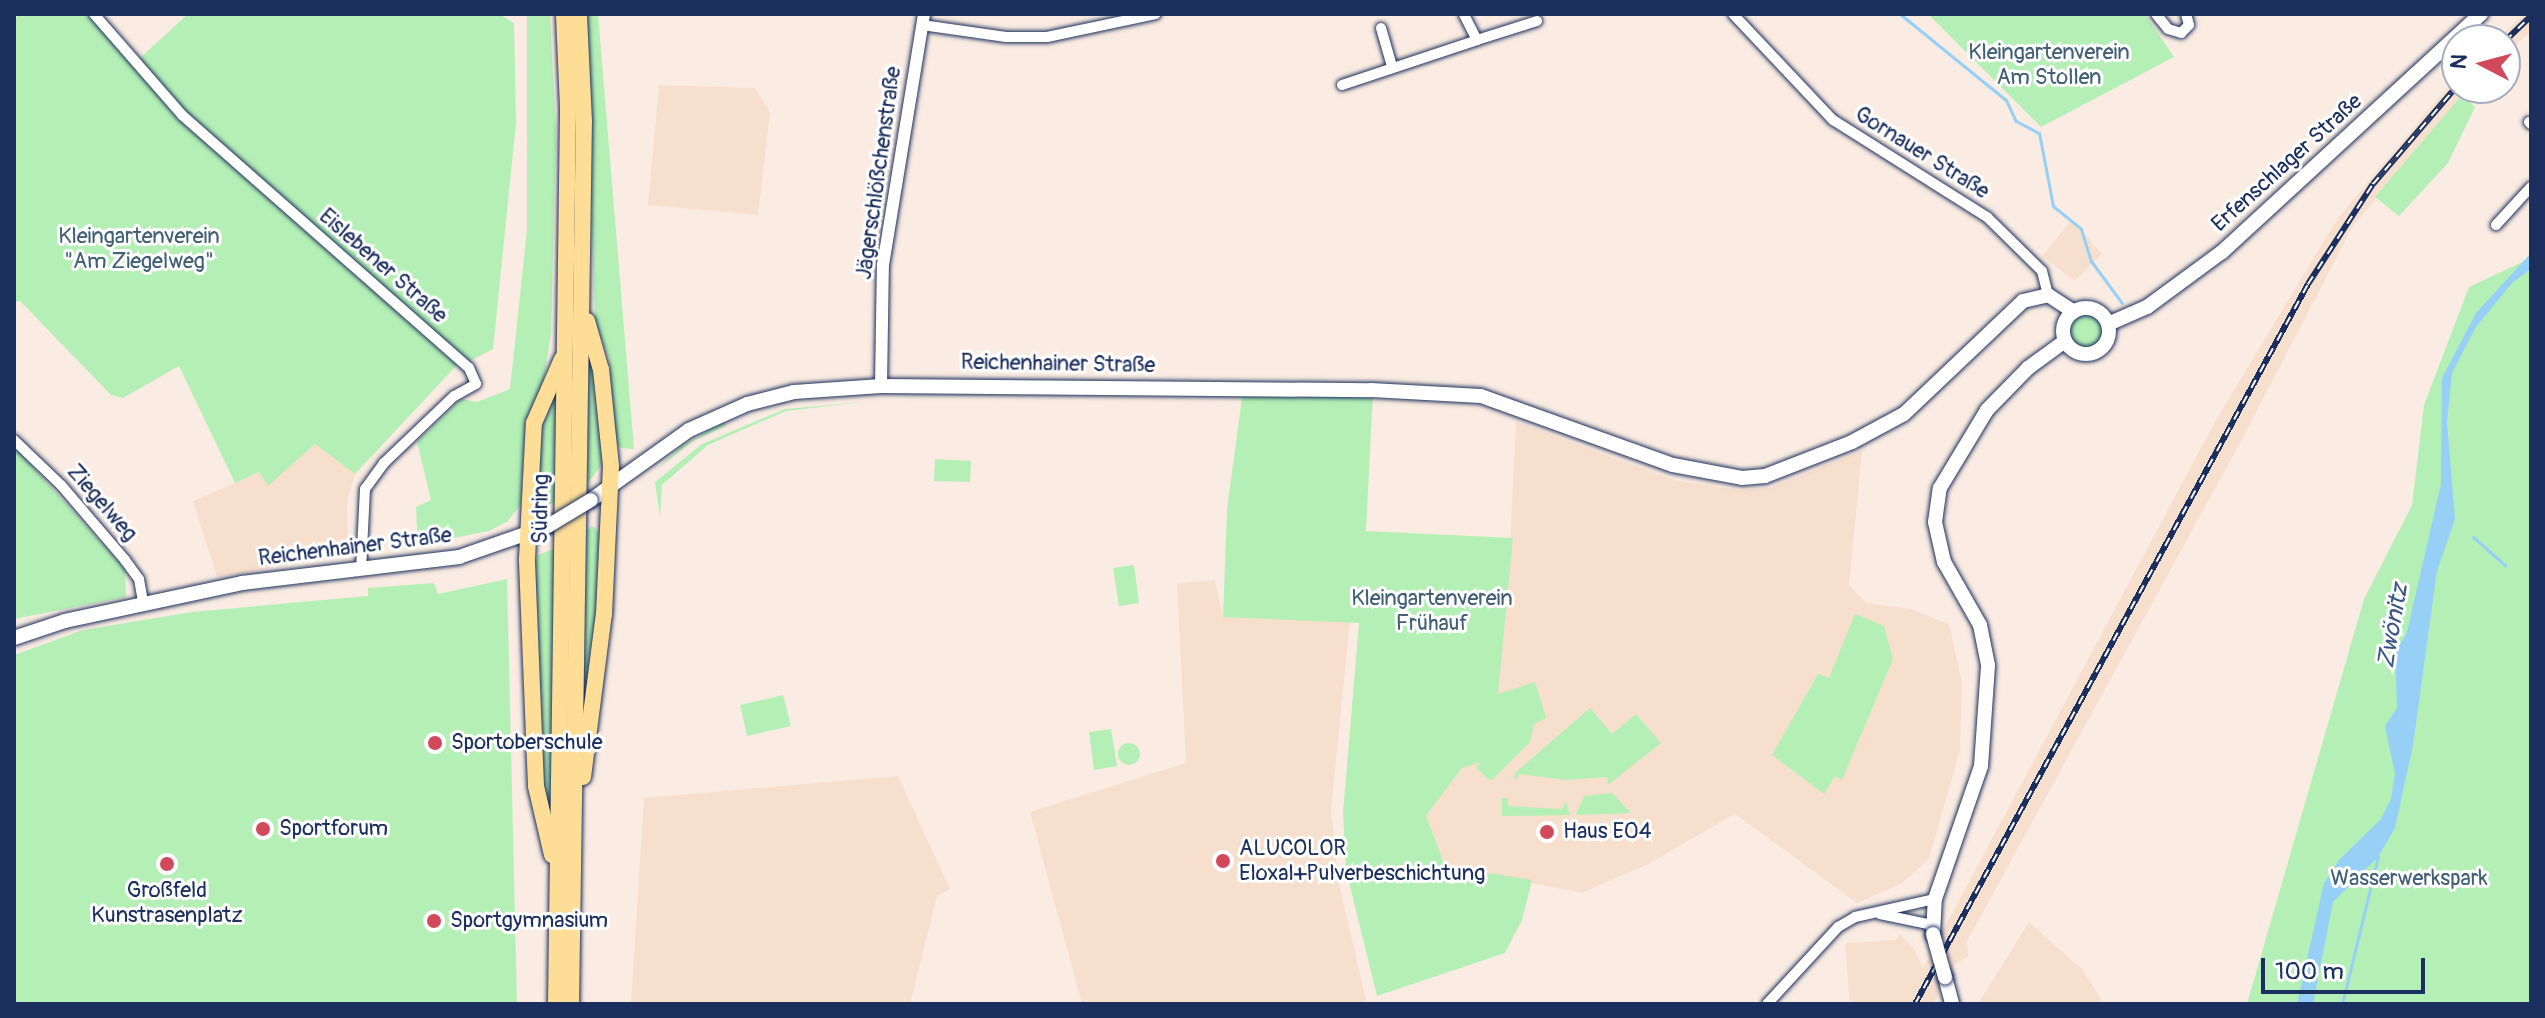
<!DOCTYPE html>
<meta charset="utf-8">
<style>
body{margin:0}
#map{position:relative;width:2545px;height:1018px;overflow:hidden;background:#faece2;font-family:Pangolin,sans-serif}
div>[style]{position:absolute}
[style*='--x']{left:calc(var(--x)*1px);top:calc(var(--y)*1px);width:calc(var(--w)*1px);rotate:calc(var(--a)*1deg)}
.built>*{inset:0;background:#f7dfce}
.green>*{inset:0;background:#b4f0b5}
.round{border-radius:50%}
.water>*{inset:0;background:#96d0f6}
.stream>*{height:3px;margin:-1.5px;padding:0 1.5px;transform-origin:1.5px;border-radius:1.5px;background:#96d0f6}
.roads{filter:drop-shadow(0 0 2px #1b2f5e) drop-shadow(0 0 2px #1b2f5e)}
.minor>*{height:10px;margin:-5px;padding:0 5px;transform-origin:5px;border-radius:5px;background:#fff}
.tertiary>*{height:12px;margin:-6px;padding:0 6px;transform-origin:6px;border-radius:6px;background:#fff}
.secondary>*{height:14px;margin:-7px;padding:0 7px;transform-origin:7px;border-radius:7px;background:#fff}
.secondary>.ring{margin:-7px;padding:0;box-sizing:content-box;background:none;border:14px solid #fff;border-radius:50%}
.primary>*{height:16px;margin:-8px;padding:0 8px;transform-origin:8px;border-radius:8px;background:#fedd96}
.rail>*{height:6px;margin-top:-3px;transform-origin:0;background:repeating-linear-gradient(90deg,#fff 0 9px,#1b2f5e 0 18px);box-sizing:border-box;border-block:2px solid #1b2f5e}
.bridges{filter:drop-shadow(0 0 2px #1b2f5e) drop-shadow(0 0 2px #1b2f5e)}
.secondary-bridge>*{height:14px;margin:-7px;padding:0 7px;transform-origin:7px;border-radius:7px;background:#fff}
.dots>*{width:22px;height:22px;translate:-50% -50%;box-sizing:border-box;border:4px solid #fff;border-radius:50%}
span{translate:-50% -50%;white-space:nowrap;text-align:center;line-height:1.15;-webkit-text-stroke:6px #fff;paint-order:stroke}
.park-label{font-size:22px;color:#415f74}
.street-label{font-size:22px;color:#1b2f5e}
.poi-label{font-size:22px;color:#1b2f5e}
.left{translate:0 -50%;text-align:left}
.water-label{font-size:24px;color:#3a5784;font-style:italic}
.frame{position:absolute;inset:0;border:16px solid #1b2f5e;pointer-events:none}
.north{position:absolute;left:2441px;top:24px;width:80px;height:80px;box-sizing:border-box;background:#fff;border:2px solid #a4acbf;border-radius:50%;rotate:276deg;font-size:22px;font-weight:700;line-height:32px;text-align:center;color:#1b2f5e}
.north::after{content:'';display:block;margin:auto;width:28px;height:36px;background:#d1495b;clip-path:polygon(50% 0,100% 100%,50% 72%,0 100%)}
.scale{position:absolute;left:2261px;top:958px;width:164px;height:36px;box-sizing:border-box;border:4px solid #1b2f5e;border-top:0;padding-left:10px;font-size:24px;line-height:28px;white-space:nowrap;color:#1b2f5e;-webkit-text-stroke:6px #fff;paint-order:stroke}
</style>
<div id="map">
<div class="built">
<div style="clip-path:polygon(2524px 14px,2531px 14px,2531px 31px,2505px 55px,2505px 40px,2496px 40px)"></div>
<div style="clip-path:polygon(2457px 76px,2457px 88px,2469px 88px,2353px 226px,2241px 441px,1966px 943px,1969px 956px,1955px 964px,1933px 1004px,1850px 1004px,1845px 943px,1896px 940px,1900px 934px,1915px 950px,1923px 968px,2216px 420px,2338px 218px)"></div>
<div style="clip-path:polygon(659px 85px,755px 88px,770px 112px,758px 215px,648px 205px)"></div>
<div style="clip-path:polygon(2072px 220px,2102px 254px,2075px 281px,2042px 256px)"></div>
<div style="clip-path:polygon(1516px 422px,1673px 480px,1738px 490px,1770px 488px,1862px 451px,1849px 585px,1866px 603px,1911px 609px,1949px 624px,1962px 682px,1960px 750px,1929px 859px,1902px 883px,1857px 903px,1735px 814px,1648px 864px,1582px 893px,1445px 866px,1426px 816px,1462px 768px,1508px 589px)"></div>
<div style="clip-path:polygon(315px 444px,355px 474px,347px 502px,348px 548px,342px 555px,217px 577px,193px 501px,260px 472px,268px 485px)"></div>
<div style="clip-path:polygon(1215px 580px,1223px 617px,1350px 621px,1331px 809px,1338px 879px,1367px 1004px,1082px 1004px,1030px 812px,1186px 763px,1177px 584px)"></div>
<div style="clip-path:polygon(898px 776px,950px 889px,937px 896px,910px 1004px,631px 1004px,644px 798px)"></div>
<div style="clip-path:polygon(2029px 922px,2082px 969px,2104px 1004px,1978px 1004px)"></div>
</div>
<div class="green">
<div style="clip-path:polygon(20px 14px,88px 14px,177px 118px,457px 365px,355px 474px,315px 444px,268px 486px,259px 472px,235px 483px,179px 366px,123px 398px,111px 395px,20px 301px,14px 302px,14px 19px)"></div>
<div style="clip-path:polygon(188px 14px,499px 14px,514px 23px,516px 123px,493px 349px,470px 361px,363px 273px,185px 112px,140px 58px)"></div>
<div style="clip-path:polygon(527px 14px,550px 14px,556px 132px,551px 333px,544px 379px,525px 424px,521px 504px,508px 521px,489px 531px,418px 545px,416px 507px,431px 500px,417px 442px,461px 399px,477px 402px,510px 389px,527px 230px)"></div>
<div style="clip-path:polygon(585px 14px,598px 14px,634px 449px,620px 448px,615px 440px,609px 357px,595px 322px)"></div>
<div style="clip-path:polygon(1928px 14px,2145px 14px,2174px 57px,2041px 127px)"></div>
<div style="clip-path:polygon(2462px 95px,2475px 107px,2448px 163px,2399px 216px,2375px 197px)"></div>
<div style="clip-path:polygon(2531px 258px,2531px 1004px,2247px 1004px,2364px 599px,2412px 505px,2424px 405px,2469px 287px)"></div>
<div class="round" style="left:2063px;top:308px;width:46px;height:46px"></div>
<div style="clip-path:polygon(586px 347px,596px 365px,603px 463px,588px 483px)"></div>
<div style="clip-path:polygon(557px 378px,557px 501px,547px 506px,538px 497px,538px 427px)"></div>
<div style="clip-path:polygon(1243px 391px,1373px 392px,1366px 531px,1513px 538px,1498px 694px,1535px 682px,1546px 718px,1534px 724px,1530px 742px,1491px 781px,1476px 768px,1481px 762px,1462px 768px,1426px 816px,1445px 866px,1532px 880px,1522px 920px,1505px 953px,1377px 996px,1346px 870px,1343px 813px,1359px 623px,1223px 617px,1227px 509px)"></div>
<div style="clip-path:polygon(863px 402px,786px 411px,708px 445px,662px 485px,660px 517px,655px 482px,702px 444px,785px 409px)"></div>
<div style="clip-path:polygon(724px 422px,726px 426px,693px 441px,656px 470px,682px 446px)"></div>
<div style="clip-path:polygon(14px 446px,125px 569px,126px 597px,14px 619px)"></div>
<div style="clip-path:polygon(935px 459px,971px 461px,970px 482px,934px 481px)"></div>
<div style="clip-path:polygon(592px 526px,600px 532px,602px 593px,581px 744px,585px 531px)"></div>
<div style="clip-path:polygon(556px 548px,553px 827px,544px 809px,533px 569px,538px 555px)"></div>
<div style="clip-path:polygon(1134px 565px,1139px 603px,1119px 606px,1113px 568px)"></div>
<div style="clip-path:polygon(507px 579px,517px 1004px,14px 1004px,14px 655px,83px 630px,192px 612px,368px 596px,368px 588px,434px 583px,438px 594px)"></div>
<div style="clip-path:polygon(1855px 614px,1884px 626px,1893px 659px,1842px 780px,1835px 776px,1824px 794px,1772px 755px,1818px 674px,1829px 678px)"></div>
<div style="clip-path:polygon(783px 695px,791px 726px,747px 736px,740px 705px)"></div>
<div style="clip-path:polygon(1590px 708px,1612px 734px,1636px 714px,1661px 743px,1608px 785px,1607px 777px,1566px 780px,1520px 774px,1514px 781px,1515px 773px)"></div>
<div style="clip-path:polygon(1111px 729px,1117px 766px,1094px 770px,1089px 732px)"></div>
<div class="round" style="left:1118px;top:743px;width:22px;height:22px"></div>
<div style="clip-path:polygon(1612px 793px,1631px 813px,1576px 815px,1584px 796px)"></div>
<div style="clip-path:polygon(1502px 798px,1508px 798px,1508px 806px,1562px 809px,1566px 801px,1570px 815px,1502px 816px)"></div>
</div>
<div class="water">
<div style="clip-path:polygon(2531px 253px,2531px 269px,2513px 282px,2476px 327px,2452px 373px,2447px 422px,2455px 519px,2437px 571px,2413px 745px,2395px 828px,2378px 857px,2333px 902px,2313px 1004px,2297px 1004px,2324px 883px,2339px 860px,2381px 819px,2391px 799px,2395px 774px,2385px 726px,2397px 708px,2395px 653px,2407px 632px,2441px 484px,2442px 378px,2476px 313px)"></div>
</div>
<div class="stream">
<div style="--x:1900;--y:14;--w:136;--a:39.1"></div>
<div style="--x:2006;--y:100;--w:23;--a:65"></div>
<div style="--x:2016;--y:121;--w:26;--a:28"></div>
<div style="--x:2039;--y:133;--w:74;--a:79.1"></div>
<div style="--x:2053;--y:206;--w:36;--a:39"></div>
<div style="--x:2081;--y:229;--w:34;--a:73"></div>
<div style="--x:2091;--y:261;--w:52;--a:53.6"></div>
<div style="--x:2473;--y:537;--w:43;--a:41.2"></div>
<div style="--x:2342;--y:1004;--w:152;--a:-76.3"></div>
</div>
<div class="roads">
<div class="minor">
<div style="--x:94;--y:14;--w:134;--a:48.9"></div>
<div style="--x:182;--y:115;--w:383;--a:41.4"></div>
<div style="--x:469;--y:368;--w:17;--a:66"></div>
<div style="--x:476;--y:384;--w:25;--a:151"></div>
<div style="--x:454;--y:396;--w:97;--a:136.3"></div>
<div style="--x:384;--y:463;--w:32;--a:126"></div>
<div style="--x:365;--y:489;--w:81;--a:92.8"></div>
<div style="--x:1733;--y:14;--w:146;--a:46.7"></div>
<div style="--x:1833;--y:120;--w:182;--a:32.2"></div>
<div style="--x:1987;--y:217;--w:77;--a:44.5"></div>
<div style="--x:2042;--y:271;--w:25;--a:76"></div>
<div style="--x:2156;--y:14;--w:19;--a:51"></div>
<div style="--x:2168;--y:29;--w:14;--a:17"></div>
<div style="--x:2181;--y:33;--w:11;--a:-45"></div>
<div style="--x:2189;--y:25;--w:11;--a:-105"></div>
<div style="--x:922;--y:25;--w:85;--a:8.1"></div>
<div style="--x:1006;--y:37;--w:41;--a:0"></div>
<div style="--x:1047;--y:37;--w:111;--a:-11.9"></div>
<div style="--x:1381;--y:28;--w:40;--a:74"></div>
<div style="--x:1477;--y:40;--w:63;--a:-17.6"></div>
<div style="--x:1342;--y:85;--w:142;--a:-18.4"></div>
<div style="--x:1477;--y:40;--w:29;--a:-117"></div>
<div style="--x:2529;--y:122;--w:3;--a:45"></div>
<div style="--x:2496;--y:225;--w:52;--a:-47.4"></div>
<div style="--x:14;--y:440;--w:65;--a:43.8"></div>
<div style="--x:61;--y:485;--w:99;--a:49.5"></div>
<div style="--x:125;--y:560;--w:24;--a:54"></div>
<div style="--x:139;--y:579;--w:23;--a:80"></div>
<div style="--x:1880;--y:914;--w:53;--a:11.9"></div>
<div style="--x:1767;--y:1004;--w:105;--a:-47.3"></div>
<div style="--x:1838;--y:927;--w:20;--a:-30"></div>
<div style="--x:1855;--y:917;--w:82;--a:-12.7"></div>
</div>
<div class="tertiary">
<div style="--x:881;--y:386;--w:121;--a:-89.1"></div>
<div style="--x:883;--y:265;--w:254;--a:-80.7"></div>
</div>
<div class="secondary">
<div class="ring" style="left:2063px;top:308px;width:32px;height:32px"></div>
<div style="--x:2108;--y:324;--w:43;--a:-23.6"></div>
<div style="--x:2147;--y:307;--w:93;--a:-36.3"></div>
<div style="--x:2222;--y:252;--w:352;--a:-42.6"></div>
<div style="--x:591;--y:500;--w:120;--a:-35.5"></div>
<div style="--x:689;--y:430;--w:64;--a:-24.1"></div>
<div style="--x:747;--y:404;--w:49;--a:-14.3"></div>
<div style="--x:794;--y:392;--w:87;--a:-3.9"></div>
<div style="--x:881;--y:386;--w:490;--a:0.5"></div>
<div style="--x:1371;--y:390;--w:110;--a:3.1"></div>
<div style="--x:1481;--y:396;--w:204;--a:19.8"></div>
<div style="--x:1673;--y:465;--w:70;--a:10.7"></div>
<div style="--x:1742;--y:478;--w:23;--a:-5"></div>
<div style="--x:1765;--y:476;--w:93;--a:-21.3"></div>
<div style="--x:1852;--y:442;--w:59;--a:-28.3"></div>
<div style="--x:1904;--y:414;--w:164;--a:-43.5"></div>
<div style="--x:2023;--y:301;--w:26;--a:-13"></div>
<div style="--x:2048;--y:295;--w:30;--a:33"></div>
<div style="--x:14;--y:638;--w:54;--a:-18.4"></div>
<div style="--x:65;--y:621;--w:181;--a:-12.1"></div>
<div style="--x:242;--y:583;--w:219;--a:-6.8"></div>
<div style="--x:459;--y:557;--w:94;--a:-19.2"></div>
<div style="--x:1933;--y:934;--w:35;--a:-87"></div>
<div style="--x:1935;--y:899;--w:141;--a:-70.9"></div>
<div style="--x:1981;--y:766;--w:101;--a:-86"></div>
<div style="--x:1988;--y:665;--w:41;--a:-101.3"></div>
<div style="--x:1980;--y:625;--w:73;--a:-119.7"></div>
<div style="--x:1944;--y:562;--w:41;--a:-102.7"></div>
<div style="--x:1935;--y:522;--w:34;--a:-82"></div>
<div style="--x:1940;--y:488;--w:91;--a:-58.9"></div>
<div style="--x:1987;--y:410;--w:59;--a:-45.7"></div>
<div style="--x:2028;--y:368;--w:46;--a:-36.1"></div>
<div style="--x:1945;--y:977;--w:28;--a:75"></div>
</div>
<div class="primary">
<div style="--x:583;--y:777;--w:164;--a:-82.7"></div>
<div style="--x:604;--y:614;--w:148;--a:-87.3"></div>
<div style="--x:611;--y:466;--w:97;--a:-95.9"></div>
<div style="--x:601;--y:370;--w:51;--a:-105.9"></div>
<div style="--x:552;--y:855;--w:71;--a:-103.1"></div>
<div style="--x:536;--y:786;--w:227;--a:-92.3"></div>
<div style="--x:527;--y:559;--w:136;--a:-87.1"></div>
<div style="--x:534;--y:423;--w:70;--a:-66.4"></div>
<div style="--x:556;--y:1004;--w:897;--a:-89.23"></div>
<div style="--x:568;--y:107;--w:93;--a:-92.5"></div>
<div style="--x:571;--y:1004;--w:882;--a:-89.16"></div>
<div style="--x:584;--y:122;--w:108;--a:-92.7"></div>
</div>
</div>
<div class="rail">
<div style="--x:2505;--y:41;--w:36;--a:-44"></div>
<div style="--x:1915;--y:1004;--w:820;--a:-61.37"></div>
<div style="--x:2308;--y:284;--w:119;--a:-57"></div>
<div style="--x:2373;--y:184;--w:129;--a:-49.4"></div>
</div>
<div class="bridges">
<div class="secondary-bridge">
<div style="--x:548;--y:526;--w:50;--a:-31.2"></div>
<div style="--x:1933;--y:934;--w:45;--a:74.4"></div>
</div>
</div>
<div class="dots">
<div style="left:435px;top:743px;background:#d1495b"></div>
<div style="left:263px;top:829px;background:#d1495b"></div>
<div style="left:1547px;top:832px;background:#d1495b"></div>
<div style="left:1223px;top:861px;background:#d1495b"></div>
<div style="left:167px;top:864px;background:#d1495b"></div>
<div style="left:434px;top:921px;background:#d1495b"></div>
</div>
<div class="park-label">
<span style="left:2049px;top:65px">Kleingartenverein<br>Am Stollen</span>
<span style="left:139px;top:249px">Kleingartenverein<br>"Am Ziegelweg"</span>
<span style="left:1432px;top:611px">Kleingartenverein<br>Frühauf</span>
<span style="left:2409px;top:879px">Wasserwerkspark</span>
</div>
<div class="street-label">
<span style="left:1922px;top:153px;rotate:32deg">Gornauer Straße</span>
<span style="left:2287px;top:163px;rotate:-42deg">Erfenschlager Straße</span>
<span style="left:879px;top:173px;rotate:-82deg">Jägerschlößchenstraße</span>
<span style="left:383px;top:266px;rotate:41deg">Eislebener Straße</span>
<span style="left:1058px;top:364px;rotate:1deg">Reichenhainer Straße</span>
<span style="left:102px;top:503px;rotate:49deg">Ziegelweg</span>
<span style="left:541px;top:509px;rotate:-89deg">Südring</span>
<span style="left:355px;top:547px;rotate:-7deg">Reichenhainer Straße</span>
</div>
<div class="poi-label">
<span class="left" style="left:451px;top:743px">Sportoberschule</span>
<span class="left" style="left:279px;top:829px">Sportforum</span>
<span class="left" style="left:1563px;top:832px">Haus E04</span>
<span class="left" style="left:1239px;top:861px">ALUCOLOR<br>Eloxal+Pulverbeschichtung</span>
<span style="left:167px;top:903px">Großfeld<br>Kunstrasenplatz</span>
<span class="left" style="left:450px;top:921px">Sportgymnasium</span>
</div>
<div class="water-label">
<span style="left:2393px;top:626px;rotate:-80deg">Zwönitz</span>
</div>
<div class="frame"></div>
<div class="north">N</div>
<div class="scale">100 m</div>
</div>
